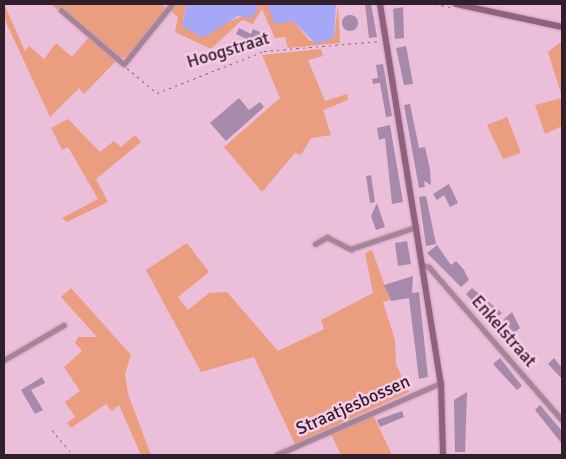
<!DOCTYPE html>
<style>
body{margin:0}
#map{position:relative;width:566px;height:459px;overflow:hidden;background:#ebbed9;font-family:Signika,sans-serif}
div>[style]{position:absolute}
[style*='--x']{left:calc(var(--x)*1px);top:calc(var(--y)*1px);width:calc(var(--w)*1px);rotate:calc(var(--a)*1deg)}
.green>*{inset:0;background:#eb9d7f}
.water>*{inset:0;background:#a5a8f6}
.building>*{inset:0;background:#a789ab}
.round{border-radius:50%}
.path>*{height:1px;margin-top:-0.5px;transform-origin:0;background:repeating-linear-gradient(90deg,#886a7c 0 2.5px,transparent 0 6.5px)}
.roads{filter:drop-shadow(0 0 1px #c69eb6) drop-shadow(0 0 1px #c69eb6)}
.street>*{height:4.5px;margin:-2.25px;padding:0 2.25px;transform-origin:2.25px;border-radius:2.25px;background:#a68498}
.secondary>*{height:6px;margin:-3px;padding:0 3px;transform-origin:3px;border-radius:3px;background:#91607e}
span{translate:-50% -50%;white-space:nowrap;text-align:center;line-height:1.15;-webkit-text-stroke:5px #f8cbe6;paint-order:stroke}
.street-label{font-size:18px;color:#301f2a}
.frame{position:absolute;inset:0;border:5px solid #301f2a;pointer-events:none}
</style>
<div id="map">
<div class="green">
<div style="clip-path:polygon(4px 4px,25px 51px,29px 46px,44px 59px,56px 43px,72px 57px,90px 36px,116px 61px,84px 94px,79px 88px,50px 117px,4px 18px)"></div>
<div style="clip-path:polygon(51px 4px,160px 4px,166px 8px,127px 57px,119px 58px,60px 7px,57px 10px)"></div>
<div style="clip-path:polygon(175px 4px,187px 4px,183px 19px,199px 35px,258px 9px,255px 4px,267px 4px,293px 21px,310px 41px,334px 38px,338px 4px,340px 43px,288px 48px,285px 37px,275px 38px,262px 9px,253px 24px,242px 20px,211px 49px,175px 32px,178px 17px,170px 10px)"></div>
<div style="clip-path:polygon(562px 41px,562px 97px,548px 52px)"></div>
<div style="clip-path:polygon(321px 49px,323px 56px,308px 60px,325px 101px,347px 94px,348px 100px,323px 110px,331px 135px,311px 138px,301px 155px,295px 153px,262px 192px,224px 147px,280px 98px,262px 55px)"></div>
<div style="clip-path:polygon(562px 98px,562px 126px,545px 134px,535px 105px)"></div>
<div style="clip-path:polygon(507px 117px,521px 153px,503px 159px,487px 125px)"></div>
<div style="clip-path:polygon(68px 119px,100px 152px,114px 141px,121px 147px,135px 135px,141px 142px,96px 179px,108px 202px,67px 222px,62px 218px,98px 199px,68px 147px,62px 150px,51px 128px)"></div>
<div style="clip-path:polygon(187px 243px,209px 272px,178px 297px,188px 310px,209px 293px,227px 292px,278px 351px,324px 329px,321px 320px,373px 293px,365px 253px,372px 250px,390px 300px,383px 302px,395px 340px,396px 364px,409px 392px,295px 444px,254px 357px,201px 372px,146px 270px)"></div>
<div style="clip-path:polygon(71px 288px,131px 355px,125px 374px,128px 394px,151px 455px,141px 455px,119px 405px,112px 411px,106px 404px,71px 428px,67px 423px,75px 417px,65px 402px,80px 391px,64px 367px,82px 351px,75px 343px,78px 337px,97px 337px,61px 297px)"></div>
<div style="clip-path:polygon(373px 415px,392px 455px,341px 455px,331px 434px)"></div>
</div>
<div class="water">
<div style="clip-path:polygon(187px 4px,255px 4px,258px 9px,252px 18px,238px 16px,203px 38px,182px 26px)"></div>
<div style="clip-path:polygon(267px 4px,336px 4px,334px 38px,316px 44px,293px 21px,275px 24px)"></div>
</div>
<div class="building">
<div style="clip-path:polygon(365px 4px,371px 4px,377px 37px,369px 38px)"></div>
<div style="clip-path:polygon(403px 7px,404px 38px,395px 39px,393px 9px)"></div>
<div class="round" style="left:342px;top:15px;width:16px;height:16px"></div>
<div style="clip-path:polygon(239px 28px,251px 34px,253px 29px,260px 32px,260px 45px,236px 34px)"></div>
<div style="clip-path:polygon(406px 46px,413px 84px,404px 85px,396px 48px)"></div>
<div style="clip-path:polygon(383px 64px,392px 116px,386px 117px,380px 83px,373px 84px,372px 79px,378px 78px,376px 65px)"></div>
<div style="clip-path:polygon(239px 98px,249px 110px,260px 102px,264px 107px,226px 141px,210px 123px)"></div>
<div style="clip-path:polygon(410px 104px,419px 148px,425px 147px,430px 169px,431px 185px,424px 181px,425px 187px,419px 188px,404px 105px)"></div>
<div style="clip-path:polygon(390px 125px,403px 202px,392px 204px,385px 138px,379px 140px,377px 128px)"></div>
<div style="clip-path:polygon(371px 175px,375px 202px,370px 203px,366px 176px)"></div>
<div style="clip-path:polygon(449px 184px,458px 203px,450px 207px,444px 195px,437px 200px,433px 194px)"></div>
<div style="clip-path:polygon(426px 196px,436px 244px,426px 246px,419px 197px)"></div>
<div style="clip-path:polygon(377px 203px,385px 227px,376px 230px,371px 216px)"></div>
<div style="clip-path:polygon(407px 241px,411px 264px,398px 266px,395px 243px)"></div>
<div style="clip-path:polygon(437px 245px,451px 265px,456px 261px,464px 270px,469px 280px,461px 287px,427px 253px)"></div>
<div style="clip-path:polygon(413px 276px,412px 293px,419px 292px,428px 377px,419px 379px,409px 298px,391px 301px,384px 285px)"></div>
<div style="clip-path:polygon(472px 288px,502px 313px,491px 323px,466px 294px)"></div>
<div style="clip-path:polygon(512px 312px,520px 328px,514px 333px,503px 320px)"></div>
<div style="clip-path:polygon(500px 358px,522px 386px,517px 390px,493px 364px)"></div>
<div style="clip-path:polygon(554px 358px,562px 368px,562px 379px,548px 364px)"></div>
<div style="clip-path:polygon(42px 377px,45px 383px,31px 390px,43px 410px,35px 414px,21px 390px)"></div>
<div style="clip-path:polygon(467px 392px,465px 452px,455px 452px,454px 400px)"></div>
<div style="clip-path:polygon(540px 405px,562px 431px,562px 444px,535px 410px)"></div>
<div style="clip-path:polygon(402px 411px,404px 417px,380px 427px,377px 420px)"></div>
</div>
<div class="path">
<div style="--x:435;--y:4;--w:16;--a:11"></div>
<div style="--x:127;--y:68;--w:39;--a:40"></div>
<div style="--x:157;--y:93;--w:115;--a:-21.4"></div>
<div style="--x:264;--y:51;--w:117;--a:-4.9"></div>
<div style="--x:52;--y:430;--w:33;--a:50"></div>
</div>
<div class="roads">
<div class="street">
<div style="--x:61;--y:10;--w:83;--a:40.6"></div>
<div style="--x:124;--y:64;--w:77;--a:-51.3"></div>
<div style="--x:315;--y:244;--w:14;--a:-30"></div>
<div style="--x:327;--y:237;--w:27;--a:27"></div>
<div style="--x:351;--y:249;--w:69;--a:-18.7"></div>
<div style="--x:422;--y:265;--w:7;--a:16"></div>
<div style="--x:429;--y:267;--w:203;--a:49"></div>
<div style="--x:4;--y:360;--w:69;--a:-30.3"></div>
<div style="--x:276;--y:455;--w:180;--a:-23.6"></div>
</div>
<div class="secondary">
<div style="--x:380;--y:4;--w:384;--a:80.9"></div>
<div style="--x:441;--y:383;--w:72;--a:88.4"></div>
<div style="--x:456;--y:4;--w:108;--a:12.2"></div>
</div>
</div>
<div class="street-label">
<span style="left:228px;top:50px;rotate:-17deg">Hoogstraat</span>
<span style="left:504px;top:331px;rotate:49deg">Enkelstraat</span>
<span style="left:353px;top:405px;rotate:-24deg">Straatjesbossen</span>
</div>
<div class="frame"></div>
</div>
